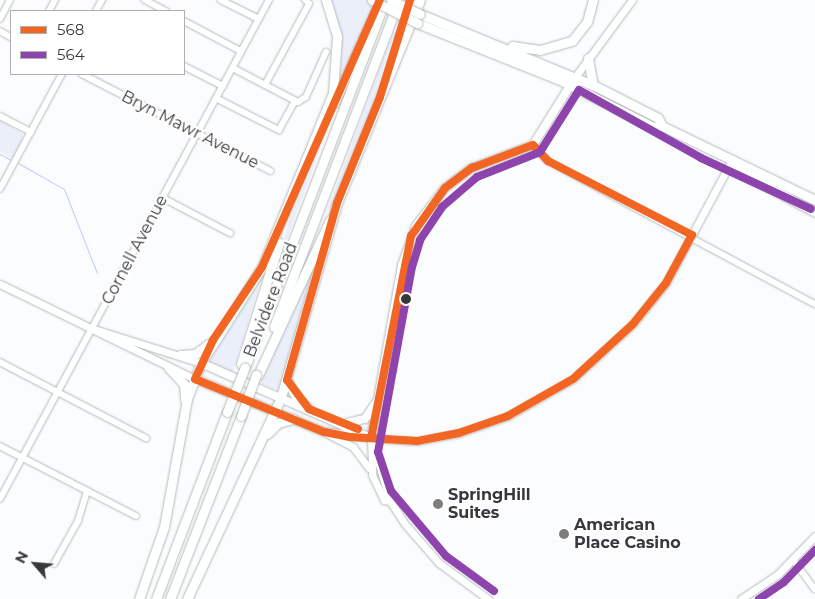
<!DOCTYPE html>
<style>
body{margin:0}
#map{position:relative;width:815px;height:599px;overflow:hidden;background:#fafcfe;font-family:Montserrat,sans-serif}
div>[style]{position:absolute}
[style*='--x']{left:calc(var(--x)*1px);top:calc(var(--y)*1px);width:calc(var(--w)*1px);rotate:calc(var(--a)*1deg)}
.green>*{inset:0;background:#eaeffa}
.stream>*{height:1px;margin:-0.5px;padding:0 0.5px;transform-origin:0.5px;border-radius:0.5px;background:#bdd0f4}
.roads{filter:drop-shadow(0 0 1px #b7b9bb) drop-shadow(0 0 1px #b7b9bb)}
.minor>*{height:5.5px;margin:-2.75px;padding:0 2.75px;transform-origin:2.75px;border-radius:2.75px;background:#feffff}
.tertiary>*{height:7px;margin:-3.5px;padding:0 3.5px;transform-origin:3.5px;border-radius:3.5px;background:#feffff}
.secondary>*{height:8px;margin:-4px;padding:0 4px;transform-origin:4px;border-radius:4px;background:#feffff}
.primary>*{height:9px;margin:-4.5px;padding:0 4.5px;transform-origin:4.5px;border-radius:4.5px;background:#feffff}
.bridges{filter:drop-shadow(0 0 1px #b7b9bb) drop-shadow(0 0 1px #b7b9bb)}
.primary-bridge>*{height:9px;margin:-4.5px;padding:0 4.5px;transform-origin:4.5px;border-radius:4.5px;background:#feffff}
.bus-1>*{height:8px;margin:-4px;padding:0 4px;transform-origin:4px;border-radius:4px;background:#f26522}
.bus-2>*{height:8px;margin:-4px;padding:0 4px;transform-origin:4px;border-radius:4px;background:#8e44ad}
.dots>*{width:14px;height:14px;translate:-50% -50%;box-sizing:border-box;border:2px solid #fff;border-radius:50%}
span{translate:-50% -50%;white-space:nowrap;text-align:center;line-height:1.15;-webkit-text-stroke:4.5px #fff;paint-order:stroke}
.street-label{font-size:16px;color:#36383b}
.poi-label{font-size:16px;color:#36383b;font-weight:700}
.left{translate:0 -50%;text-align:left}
.legend{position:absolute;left:10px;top:10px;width:175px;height:65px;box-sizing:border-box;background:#fff;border:1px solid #afafb1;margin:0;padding:6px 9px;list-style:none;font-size:15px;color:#36383b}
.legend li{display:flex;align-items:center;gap:10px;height:25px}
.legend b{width:25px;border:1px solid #afafb1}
.north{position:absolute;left:10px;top:539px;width:50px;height:50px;-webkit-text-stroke:4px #fff;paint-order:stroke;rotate:297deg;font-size:14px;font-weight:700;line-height:20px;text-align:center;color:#36383b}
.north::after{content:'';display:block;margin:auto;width:18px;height:22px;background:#36383b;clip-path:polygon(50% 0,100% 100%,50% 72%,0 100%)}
</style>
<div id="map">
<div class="green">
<div style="clip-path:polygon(328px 0,376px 0,337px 91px,340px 51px)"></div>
<div style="clip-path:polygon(394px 30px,398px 32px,381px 82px,323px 222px)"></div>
<div style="clip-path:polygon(0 120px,24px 135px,13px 159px,0 152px)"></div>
<div style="clip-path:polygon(328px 124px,329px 125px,261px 310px,292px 212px)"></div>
<div style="clip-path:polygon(326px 234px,282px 389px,275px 389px,261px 383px)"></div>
<div style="clip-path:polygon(262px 276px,233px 372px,211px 362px,206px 358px)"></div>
</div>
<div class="stream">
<div style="--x:0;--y:154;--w:13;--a:29"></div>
<div style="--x:18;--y:163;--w:53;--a:29.5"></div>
<div style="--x:64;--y:189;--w:90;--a:68.6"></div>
</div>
<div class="roads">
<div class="minor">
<div style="--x:145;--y:0;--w:24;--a:28"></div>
<div style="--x:221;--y:0;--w:42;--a:26.6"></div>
<div style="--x:49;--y:11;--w:13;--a:-61"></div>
<div style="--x:96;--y:11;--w:13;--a:-61"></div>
<div style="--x:0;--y:19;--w:21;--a:-62"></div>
<div style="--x:184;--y:21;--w:64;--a:27.8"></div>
<div style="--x:0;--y:31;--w:13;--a:29"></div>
<div style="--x:184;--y:66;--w:44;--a:27.1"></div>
<div style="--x:233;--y:68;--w:73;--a:27.6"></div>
<div style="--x:298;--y:102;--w:9;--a:-32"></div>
<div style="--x:306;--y:97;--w:49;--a:-66"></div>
<div style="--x:82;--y:74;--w:212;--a:27.2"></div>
<div style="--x:265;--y:85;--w:92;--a:-61.5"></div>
<div style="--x:309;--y:4;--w:6;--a:-135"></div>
<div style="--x:216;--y:98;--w:71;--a:26.9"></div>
<div style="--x:279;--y:130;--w:33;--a:-61"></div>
<div style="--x:0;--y:116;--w:35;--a:27"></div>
<div style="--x:533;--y:145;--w:22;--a:47"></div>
<div style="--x:548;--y:161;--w:303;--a:28.2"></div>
<div style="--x:0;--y:189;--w:131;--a:-61.7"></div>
<div style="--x:163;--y:198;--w:76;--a:27.6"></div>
<div style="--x:0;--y:362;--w:165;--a:27.5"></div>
<div style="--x:0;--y:446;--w:153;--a:27.2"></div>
<div style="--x:0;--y:499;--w:567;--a:-61.67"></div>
<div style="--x:793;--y:559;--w:37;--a:54"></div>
<div style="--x:54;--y:564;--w:49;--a:-60.8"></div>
<div style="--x:78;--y:521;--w:31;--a:-73"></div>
</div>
<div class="tertiary">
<div style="--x:575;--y:77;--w:96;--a:-53.5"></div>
<div style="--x:0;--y:284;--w:217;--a:26"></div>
<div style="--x:94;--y:329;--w:112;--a:17.6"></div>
<div style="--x:326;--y:433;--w:30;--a:27"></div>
<div style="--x:353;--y:447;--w:26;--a:53"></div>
<div style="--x:371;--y:438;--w:46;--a:3.7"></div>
<div style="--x:417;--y:441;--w:43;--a:-10.8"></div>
<div style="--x:459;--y:433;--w:52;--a:-19.1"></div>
<div style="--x:508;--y:416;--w:75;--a:-29.6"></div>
<div style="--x:573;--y:379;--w:81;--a:-42.5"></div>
<div style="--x:633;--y:324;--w:53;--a:-51.2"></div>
<div style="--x:666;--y:283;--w:137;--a:-61.8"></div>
<div style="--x:371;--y:438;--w:66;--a:73.2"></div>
<div style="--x:390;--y:501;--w:27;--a:57"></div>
<div style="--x:405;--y:524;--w:52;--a:48.9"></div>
<div style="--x:439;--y:563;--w:61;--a:36.3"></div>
<div style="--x:371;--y:438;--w:37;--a:88"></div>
<div style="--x:372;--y:475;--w:28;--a:64"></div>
<div style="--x:384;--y:500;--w:6;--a:9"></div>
<div style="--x:741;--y:599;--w:45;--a:-34"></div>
<div style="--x:778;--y:574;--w:53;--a:-45.8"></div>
</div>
<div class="secondary">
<div style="--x:201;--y:363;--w:186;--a:23.8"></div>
<div style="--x:195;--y:379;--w:139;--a:22.3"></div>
<div style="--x:324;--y:432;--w:47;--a:7.3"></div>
<div style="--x:347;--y:423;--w:18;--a:-13"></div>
<div style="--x:365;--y:419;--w:22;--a:-56"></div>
<div style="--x:371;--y:438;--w:176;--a:-79.8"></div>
<div style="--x:402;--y:265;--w:41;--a:-70.3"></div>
<div style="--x:416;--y:226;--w:48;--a:-52.7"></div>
<div style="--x:445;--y:188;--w:34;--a:-37"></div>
<div style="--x:472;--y:168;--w:65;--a:-20.7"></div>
<div style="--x:533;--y:145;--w:75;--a:-58"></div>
</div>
<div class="primary">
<div style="--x:420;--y:14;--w:191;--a:22.4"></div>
<div style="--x:597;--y:87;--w:68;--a:26.9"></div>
<div style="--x:658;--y:118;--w:9;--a:63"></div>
<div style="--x:662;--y:126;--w:170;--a:25.8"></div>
<div style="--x:417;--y:23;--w:152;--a:21.7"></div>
<div style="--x:558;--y:79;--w:106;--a:26.8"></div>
<div style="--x:653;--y:127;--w:9;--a:-6"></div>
<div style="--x:399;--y:40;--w:41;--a:-74.6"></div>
<div style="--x:512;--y:46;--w:28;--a:8"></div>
<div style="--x:540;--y:50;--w:33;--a:-16"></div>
<div style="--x:572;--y:41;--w:24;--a:-52"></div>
<div style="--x:587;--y:22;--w:23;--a:-75"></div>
<div style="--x:588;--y:58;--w:28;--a:80"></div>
<div style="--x:334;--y:103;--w:113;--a:-65.9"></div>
<div style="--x:731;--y:162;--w:11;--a:52"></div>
<div style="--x:738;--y:171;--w:87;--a:28"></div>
<div style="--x:335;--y:208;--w:225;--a:-67.8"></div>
<div style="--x:274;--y:327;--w:345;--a:-69.1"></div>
<div style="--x:180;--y:355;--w:15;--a:-4"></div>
<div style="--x:195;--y:354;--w:17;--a:-36"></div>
<div style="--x:241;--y:364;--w:127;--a:-72.6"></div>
<div style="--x:168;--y:367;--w:23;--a:47"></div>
<div style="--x:184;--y:384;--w:16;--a:86"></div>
<div style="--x:245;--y:367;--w:393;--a:-69.1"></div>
<div style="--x:258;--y:375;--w:171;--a:-65.1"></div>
<div style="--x:287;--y:380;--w:19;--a:62"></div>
<div style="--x:296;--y:397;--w:18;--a:43"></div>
<div style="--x:267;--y:434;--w:16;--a:-45"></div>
<div style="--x:278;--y:423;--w:16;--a:-15"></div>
<div style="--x:139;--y:599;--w:76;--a:-70.9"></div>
<div style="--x:164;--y:527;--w:130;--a:-79.8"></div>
<div style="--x:187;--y:399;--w:39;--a:-69"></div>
<div style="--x:201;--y:363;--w:114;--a:-57.6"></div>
<div style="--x:262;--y:267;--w:188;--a:-67.8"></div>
<div style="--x:333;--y:93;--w:57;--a:-86"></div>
<div style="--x:337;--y:36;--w:38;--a:-107"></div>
<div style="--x:156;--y:599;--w:200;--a:-69.2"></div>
<div style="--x:170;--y:599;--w:196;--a:-68.8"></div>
<div style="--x:187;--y:599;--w:223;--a:-65"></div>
<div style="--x:281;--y:397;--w:202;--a:-73.9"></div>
</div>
</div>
<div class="bridges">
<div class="primary-bridge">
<div style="--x:372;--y:0;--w:51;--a:27.1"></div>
<div style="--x:391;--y:0;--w:32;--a:26"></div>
<div style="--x:227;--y:412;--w:48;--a:-68.2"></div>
<div style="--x:241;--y:416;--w:44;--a:-69.9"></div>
</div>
</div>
<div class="bus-1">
<div style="--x:358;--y:429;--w:53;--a:-157.8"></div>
<div style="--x:309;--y:409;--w:36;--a:-127"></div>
<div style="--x:287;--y:380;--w:184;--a:-74.2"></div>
<div style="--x:337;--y:203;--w:114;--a:-67.9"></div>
<div style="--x:380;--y:97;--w:102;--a:-72.8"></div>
<div style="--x:371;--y:438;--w:206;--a:-78.8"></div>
<div style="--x:411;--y:236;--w:59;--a:-54.7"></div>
<div style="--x:445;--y:188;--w:34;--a:-37"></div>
<div style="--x:472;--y:168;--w:65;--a:-20.7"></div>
<div style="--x:533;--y:145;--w:22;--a:47"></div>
<div style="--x:548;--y:161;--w:162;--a:27.2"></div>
<div style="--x:692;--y:235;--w:55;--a:118.4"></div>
<div style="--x:666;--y:283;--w:53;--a:128.8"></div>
<div style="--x:633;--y:324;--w:81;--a:137.5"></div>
<div style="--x:573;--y:379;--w:75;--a:150.4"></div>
<div style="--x:508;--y:416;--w:52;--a:160.9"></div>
<div style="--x:459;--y:433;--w:43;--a:169.2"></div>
<div style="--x:417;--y:441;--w:67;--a:-176.6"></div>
<div style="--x:350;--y:437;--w:26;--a:-169"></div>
<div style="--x:324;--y:432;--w:139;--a:-157.7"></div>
<div style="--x:195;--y:379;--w:43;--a:-65.2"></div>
<div style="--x:213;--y:340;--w:88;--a:-56.1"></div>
<div style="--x:262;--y:267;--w:292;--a:-66.2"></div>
</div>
<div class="bus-2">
<div style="--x:494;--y:591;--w:59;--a:-143.9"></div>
<div style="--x:446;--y:556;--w:85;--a:-130.2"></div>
<div style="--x:391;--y:491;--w:41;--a:-108.4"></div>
<div style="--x:378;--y:452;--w:188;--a:-79.6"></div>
<div style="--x:412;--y:267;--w:28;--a:-73"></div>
<div style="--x:420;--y:240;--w:40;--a:-56"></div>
<div style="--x:442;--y:207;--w:46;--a:-40.6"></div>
<div style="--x:477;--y:177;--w:68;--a:-21.6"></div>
<div style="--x:540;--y:152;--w:73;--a:-57.8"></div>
<div style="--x:579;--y:90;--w:140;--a:29.1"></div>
<div style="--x:701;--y:158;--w:121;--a:24.9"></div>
<div style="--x:759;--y:599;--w:30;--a:-34"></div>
<div style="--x:784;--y:582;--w:45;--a:-45.9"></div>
</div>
<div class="dots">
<div style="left:406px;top:299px;background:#36383b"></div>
<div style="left:438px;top:504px;background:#7b7d7f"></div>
<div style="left:564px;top:534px;background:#7b7d7f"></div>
</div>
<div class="street-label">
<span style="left:190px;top:130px;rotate:27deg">Bryn Mawr Avenue</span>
<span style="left:135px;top:250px;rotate:-62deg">Cornell Avenue</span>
<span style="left:271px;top:300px;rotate:-69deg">Belvidere Road</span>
</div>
<div class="poi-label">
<span class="left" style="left:448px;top:504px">SpringHill<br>Suites</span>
<span class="left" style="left:574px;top:534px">American<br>Place Casino</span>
</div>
<ul class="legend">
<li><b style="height:6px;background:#f26522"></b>568</li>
<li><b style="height:6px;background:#8e44ad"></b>564</li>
</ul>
<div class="north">N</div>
</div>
